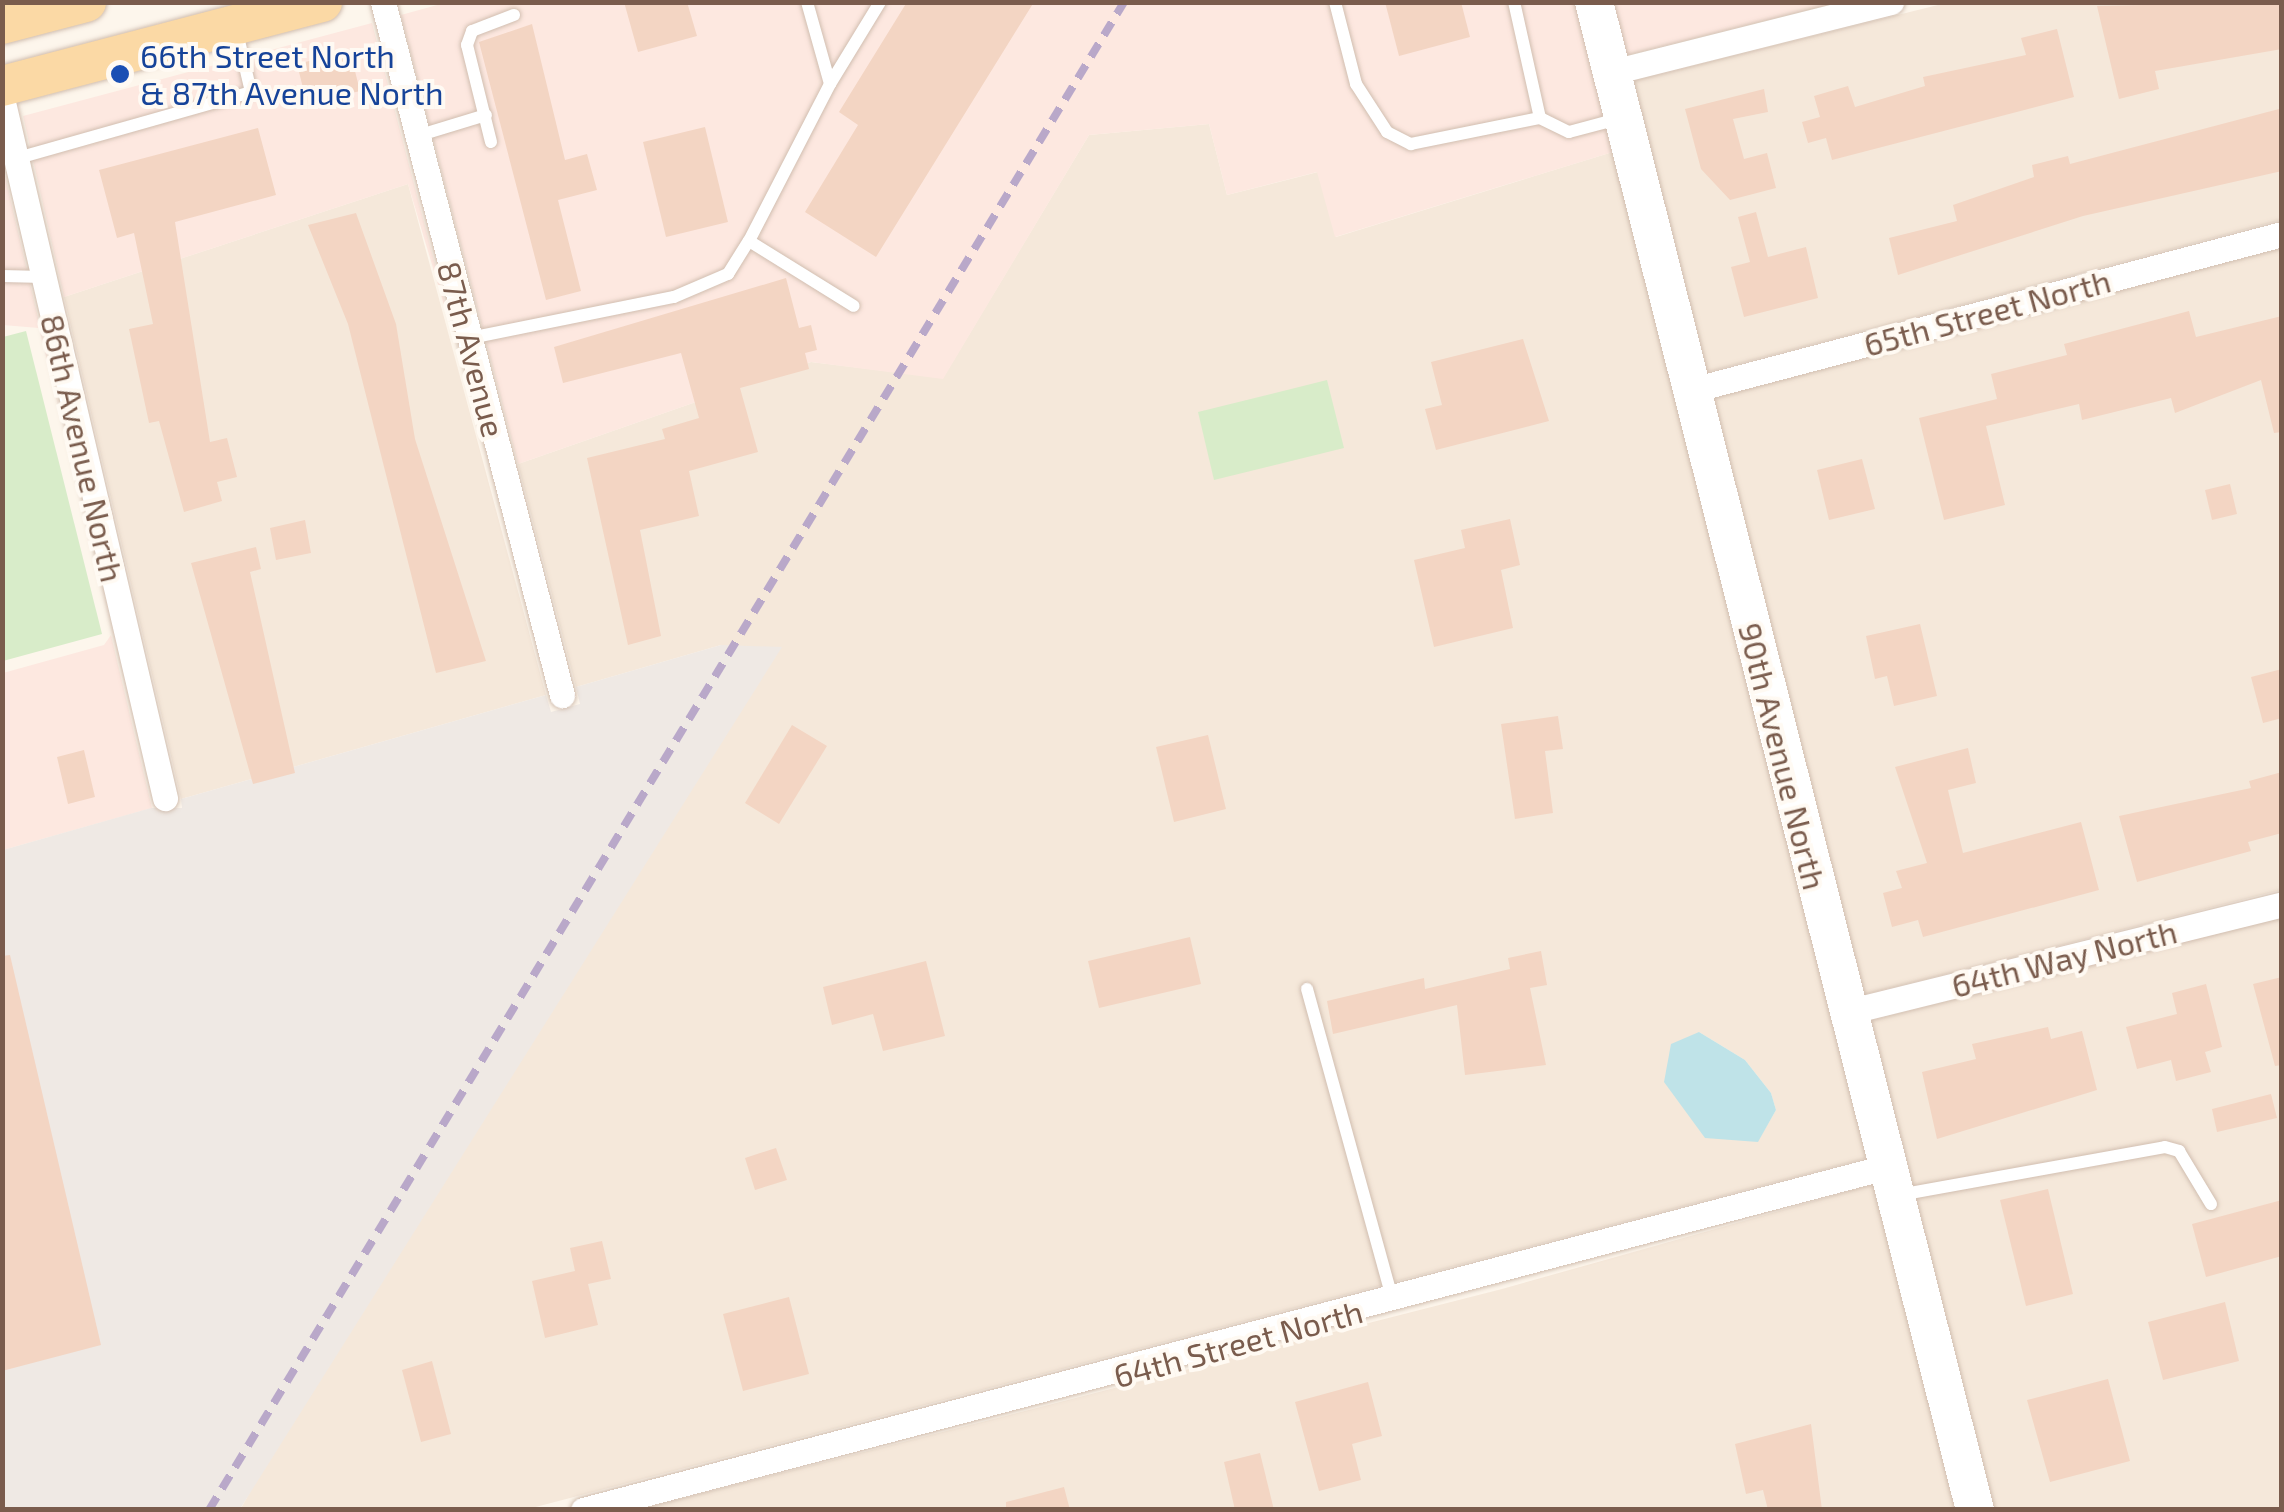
<!DOCTYPE html>
<style>
body{margin:0}
#map{position:relative;width:2284px;height:1512px;overflow:hidden;background:#fdf6ec;font-family:"Exo 2",sans-serif}
div>[style]{position:absolute}
[style*='--x']{left:calc(var(--x)*1px);top:calc(var(--y)*1px);width:calc(var(--w)*1px);rotate:calc(var(--a)*1deg)}
.residential>*{inset:0;background:#f5e8da}
.commercial>*{inset:0;background:#fde8e0}
.industrial>*{inset:0;background:#efe9e4}
.green>*{inset:0;background:#d8ecc9}
.water>*{inset:0;background:#bfe3e8}
.building>*{inset:0;background:#f3d5c3}
.roads{filter:drop-shadow(0 0 2px #d1beb0) drop-shadow(0 0 2px #d1beb0)}
.lane>*{height:12px;margin:-6px;padding:0 6px;transform-origin:6px;border-radius:6px;background:#fff}
.street>*{height:25px;margin:-12.5px;padding:0 12.5px;transform-origin:12.5px;border-radius:12.5px;background:#fff}
.secondary>*{height:38px;margin:-19px;padding:0 19px;transform-origin:19px;border-radius:19px;background:#fff}
.primary>*{height:40px;margin:-20px;padding:0 20px;transform-origin:20px;border-radius:20px;background:#fbd9a5}
.rail>*{height:8px;margin-top:-4px;transform-origin:0;background:repeating-linear-gradient(90deg,#b9a8c9 0 15px,transparent 0 25px)}
.dots>*{width:28px;height:28px;translate:-50% -50%;box-sizing:border-box;border:5px solid #fffaf3;border-radius:50%}
span{translate:-50% -50%;white-space:nowrap;text-align:center;line-height:1.15;-webkit-text-stroke:8px #fffaf3;paint-order:stroke}
.transit-label{font-size:32px;color:#164399}
.left{translate:0 -50%;text-align:left}
.street-label{font-size:32px;color:#7a5c4d}
.frame{position:absolute;inset:0;border:5px solid #7a5c4d;pointer-events:none}
</style>
<div id="map">
<div class="residential">
<div style="clip-path:polygon(1946px 3px,2281px 3px,2281px 220px,1704px 373px,1629px 82px)"></div>
<div style="clip-path:polygon(evenodd,1209px 124px,1227px 195px,1318px 172px,1336px 237px,1616px 151px,1871px 1157px,528px 1509px,240px 1510px,721px 645px,576px 687px,518px 464px,811px 362px,943px 378px,1089px 135px,1209px 124px,1699px 1032px,1745px 1060px,1771px 1093px,1776px 1110px,1758px 1141px,1739px 1134px,1699px 1032px)"></div>
<div style="clip-path:polygon(408px 184px,546px 695px,181px 799px,64px 297px)"></div>
<div style="clip-path:polygon(2281px 248px,2281px 890px,1858px 996px,1710px 399px)"></div>
<div style="clip-path:polygon(2281px 917px,2281px 1509px,1991px 1509px,1865px 1022px)"></div>
<div style="clip-path:polygon(1878px 1183px,1960px 1510px,637px 1510px,1502px 1289px)"></div>
</div>
<div class="commercial">
<div style="clip-path:polygon(448px 2px,1579px 3px,1616px 151px,1335px 237px,1317px 172px,1227px 195px,1209px 124px,1089px 135px,943px 379px,811px 362px,518px 464px,401px 15px)"></div>
<div style="clip-path:polygon(1610px 2px,1835px 3px,1623px 56px)"></div>
<div style="clip-path:polygon(372px 23px,458px 352px,408px 184px,64px 297px,23px 116px)"></div>
<div style="clip-path:polygon(2px 163px,63px 425px,39px 328px,3px 325px)"></div>
<div style="clip-path:polygon(111px 635px,152px 808px,3px 850px,3px 673px,104px 645px)"></div>
</div>
<div class="industrial">
<div style="clip-path:polygon(721px 645px,782px 647px,240px 1509px,3px 1510px,3px 850px,151px 808px,182px 808px,181px 799px,546px 695px,551px 712px,580px 704px,576px 687px)"></div>
</div>
<div class="green">
<div style="clip-path:polygon(26px 331px,102px 634px,3px 661px,3px 337px)"></div>
<div style="clip-path:polygon(1327px 380px,1344px 448px,1214px 480px,1198px 412px)"></div>
</div>
<div class="water">
<div style="clip-path:polygon(1699px 1032px,1745px 1060px,1771px 1093px,1776px 1110px,1758px 1142px,1705px 1138px,1664px 1082px,1671px 1044px)"></div>
</div>
<div class="building">
<div style="clip-path:polygon(624px 2px,687px 2px,697px 36px,638px 52px)"></div>
<div style="clip-path:polygon(907px 2px,1034px 2px,876px 257px,805px 212px,858px 125px,839px 112px)"></div>
<div style="clip-path:polygon(1385px 2px,1461px 2px,1470px 37px,1399px 56px)"></div>
<div style="clip-path:polygon(2282px 2px,2282px 49px,2155px 71px,2159px 89px,2119px 99px,2097px 6px)"></div>
<div style="clip-path:polygon(532px 24px,565px 160px,587px 154px,597px 190px,558px 200px,581px 291px,546px 300px,479px 42px)"></div>
<div style="clip-path:polygon(2057px 29px,2074px 97px,1832px 160px,1826px 138px,1808px 143px,1802px 122px,1820px 117px,1814px 96px,1848px 86px,1855px 107px,1925px 86px,1923px 77px,2026px 55px,2021px 38px)"></div>
<div style="clip-path:polygon(350px 51px,360px 91px,307px 104px,297px 64px)"></div>
<div style="clip-path:polygon(1764px 89px,1768px 112px,1733px 119px,1744px 159px,1767px 153px,1776px 188px,1730px 200px,1701px 169px,1685px 109px)"></div>
<div style="clip-path:polygon(2279px 109px,2282px 171px,2083px 216px,1898px 275px,1889px 238px,1957px 221px,1953px 205px,2034px 177px,2032px 165px,2068px 156px,2070px 164px)"></div>
<div style="clip-path:polygon(705px 127px,728px 222px,666px 237px,643px 142px)"></div>
<div style="clip-path:polygon(258px 128px,276px 195px,175px 222px,210px 442px,227px 438px,237px 477px,217px 482px,222px 501px,184px 512px,159px 421px,149px 423px,129px 329px,153px 324px,134px 233px,117px 238px,99px 170px)"></div>
<div style="clip-path:polygon(1756px 212px,1768px 257px,1806px 247px,1818px 298px,1744px 317px,1731px 267px,1750px 262px,1738px 217px)"></div>
<div style="clip-path:polygon(356px 213px,396px 324px,415px 439px,486px 661px,436px 673px,348px 324px,308px 225px)"></div>
<div style="clip-path:polygon(786px 278px,799px 328px,811px 325px,817px 350px,805px 353px,809px 369px,740px 388px,758px 452px,689px 471px,699px 516px,640px 530px,661px 636px,628px 645px,587px 458px,665px 439px,662px 429px,699px 418px,681px 353px,563px 383px,554px 347px)"></div>
<div style="clip-path:polygon(2189px 311px,2196px 337px,2282px 316px,2282px 432px,2274px 433px,2261px 380px,2175px 413px,2171px 398px,2082px 420px,2079px 404px,1986px 426px,2005px 505px,1944px 520px,1919px 418px,1997px 399px,1991px 374px,2067px 355px,2064px 344px)"></div>
<div style="clip-path:polygon(1523px 339px,1549px 421px,1436px 450px,1425px 409px,1442px 405px,1431px 362px)"></div>
<div style="clip-path:polygon(1862px 459px,1875px 509px,1829px 520px,1817px 470px)"></div>
<div style="clip-path:polygon(2230px 484px,2237px 514px,2212px 520px,2205px 490px)"></div>
<div style="clip-path:polygon(1510px 519px,1520px 565px,1501px 570px,1513px 628px,1434px 647px,1414px 560px,1465px 548px,1461px 530px)"></div>
<div style="clip-path:polygon(305px 520px,311px 553px,276px 560px,270px 528px)"></div>
<div style="clip-path:polygon(256px 547px,261px 569px,250px 572px,295px 773px,253px 784px,191px 563px)"></div>
<div style="clip-path:polygon(1920px 624px,1937px 696px,1894px 706px,1887px 676px,1875px 679px,1866px 636px)"></div>
<div style="clip-path:polygon(2282px 669px,2282px 718px,2263px 723px,2251px 677px)"></div>
<div style="clip-path:polygon(1558px 716px,1563px 749px,1545px 751px,1553px 813px,1515px 819px,1501px 724px)"></div>
<div style="clip-path:polygon(792px 725px,827px 746px,779px 824px,745px 803px)"></div>
<div style="clip-path:polygon(1208px 735px,1226px 809px,1174px 822px,1156px 747px)"></div>
<div style="clip-path:polygon(1968px 748px,1976px 783px,1948px 790px,1963px 853px,2081px 822px,2099px 890px,1923px 937px,1918px 920px,1892px 927px,1883px 893px,1902px 888px,1896px 871px,1927px 863px,1895px 767px)"></div>
<div style="clip-path:polygon(84px 750px,95px 797px,68px 804px,57px 757px)"></div>
<div style="clip-path:polygon(2282px 772px,2282px 833px,2248px 842px,2251px 851px,2137px 882px,2119px 816px,2251px 788px,2249px 781px)"></div>
<div style="clip-path:polygon(1190px 937px,1201px 984px,1099px 1008px,1088px 961px)"></div>
<div style="clip-path:polygon(1541px 951px,1547px 985px,1530px 988px,1546px 1065px,1465px 1075px,1457px 1005px,1333px 1034px,1327px 1001px,1424px 978px,1425px 989px,1510px 969px,1508px 958px)"></div>
<div style="clip-path:polygon(10px 955px,101px 1345px,2px 1371px,2px 956px)"></div>
<div style="clip-path:polygon(926px 961px,945px 1036px,883px 1051px,873px 1014px,832px 1025px,823px 987px)"></div>
<div style="clip-path:polygon(2282px 977px,2282px 1065px,2275px 1066px,2253px 984px)"></div>
<div style="clip-path:polygon(2206px 984px,2222px 1047px,2205px 1052px,2211px 1072px,2176px 1081px,2171px 1060px,2137px 1069px,2126px 1027px,2177px 1014px,2172px 993px)"></div>
<div style="clip-path:polygon(2048px 1027px,2051px 1039px,2082px 1031px,2097px 1090px,1937px 1139px,1922px 1072px,1976px 1059px,1972px 1044px)"></div>
<div style="clip-path:polygon(2271px 1094px,2277px 1118px,2217px 1132px,2212px 1109px)"></div>
<div style="clip-path:polygon(776px 1148px,787px 1180px,755px 1190px,745px 1158px)"></div>
<div style="clip-path:polygon(2048px 1189px,2073px 1294px,2026px 1306px,2000px 1200px)"></div>
<div style="clip-path:polygon(2282px 1200px,2282px 1256px,2206px 1277px,2192px 1224px)"></div>
<div style="clip-path:polygon(602px 1241px,611px 1279px,588px 1284px,598px 1325px,545px 1338px,532px 1281px,575px 1271px,570px 1248px)"></div>
<div style="clip-path:polygon(789px 1297px,809px 1374px,743px 1391px,723px 1314px)"></div>
<div style="clip-path:polygon(2225px 1302px,2239px 1361px,2163px 1380px,2148px 1322px)"></div>
<div style="clip-path:polygon(432px 1361px,451px 1434px,421px 1442px,402px 1370px)"></div>
<div style="clip-path:polygon(2108px 1379px,2130px 1461px,2050px 1482px,2027px 1400px)"></div>
<div style="clip-path:polygon(1368px 1382px,1382px 1436px,1352px 1444px,1361px 1480px,1319px 1491px,1295px 1402px)"></div>
<div style="clip-path:polygon(1811px 1424px,1822px 1510px,1768px 1510px,1763px 1490px,1746px 1494px,1735px 1444px)"></div>
<div style="clip-path:polygon(1260px 1453px,1274px 1510px,1235px 1510px,1224px 1462px)"></div>
<div style="clip-path:polygon(1064px 1487px,1070px 1510px,1006px 1510px,1006px 1502px)"></div>
</div>
<div class="roads">
<div class="lane">
<div style="--x:807;--y:2;--w:85;--a:74.3"></div>
<div style="--x:830;--y:84;--w:96;--a:-58.6"></div>
<div style="--x:1335;--y:2;--w:85;--a:75.6"></div>
<div style="--x:1356;--y:84;--w:57;--a:57.1"></div>
<div style="--x:1387;--y:132;--w:27;--a:27"></div>
<div style="--x:1411;--y:144;--w:132;--a:-11.4"></div>
<div style="--x:1540;--y:118;--w:119;--a:-102.6"></div>
<div style="--x:830;--y:84;--w:177;--a:117.3"></div>
<div style="--x:749;--y:241;--w:123;--a:31.8"></div>
<div style="--x:1540;--y:118;--w:32;--a:26"></div>
<div style="--x:1569;--y:132;--w:51;--a:-14.9"></div>
<div style="--x:417;--y:136;--w:72;--a:-16.9"></div>
<div style="--x:491;--y:142;--w:100;--a:-103.9"></div>
<div style="--x:467;--y:45;--w:15;--a:-70"></div>
<div style="--x:472;--y:31;--w:45;--a:-20.9"></div>
<div style="--x:18;--y:158;--w:242;--a:-15.8"></div>
<div style="--x:251;--y:92;--w:66;--a:-103.2"></div>
<div style="--x:2;--y:276;--w:42;--a:1.4"></div>
<div style="--x:470;--y:338;--w:208;--a:-11.4"></div>
<div style="--x:674;--y:297;--w:59;--a:-23.1"></div>
<div style="--x:728;--y:274;--w:39;--a:-58"></div>
<div style="--x:1307;--y:989;--w:324;--a:74.6"></div>
<div style="--x:1899;--y:1195;--w:270;--a:-10.2"></div>
<div style="--x:2165;--y:1147;--w:15;--a:16"></div>
<div style="--x:2179;--y:1151;--w:62;--a:58.9"></div>
</div>
<div class="street">
<div style="--x:383;--y:2;--w:716;--a:75.52"></div>
<div style="--x:1612;--y:72;--w:288;--a:-14.1"></div>
<div style="--x:2;--y:98;--w:719;--a:76.89"></div>
<div style="--x:1692;--y:390;--w:610;--a:-14.81"></div>
<div style="--x:1847;--y:1012;--w:448;--a:-13.9"></div>
<div style="--x:583;--y:1510;--w:1352;--a:-14.75"></div>
</div>
<div class="secondary">
<div style="--x:1594;--y:2;--w:1555;--a:75.82"></div>
</div>
<div class="primary">
<div style="--x:2;--y:24;--w:87;--a:-14.7"></div>
<div style="--x:2;--y:86;--w:331;--a:-14.7"></div>
</div>
</div>
<div class="rail">
<div style="--x:209;--y:1510;--w:1764;--a:-58.75"></div>
</div>
<div class="dots">
<div style="left:120px;top:74px;background:#1a4fb4"></div>
</div>
<div class="transit-label">
<span class="left" style="left:140px;top:74px">66th Street North<br>&amp; 87th Avenue North</span>
</div>
<div class="street-label">
<span style="left:1987px;top:312px;rotate:-15deg">65th Street North</span>
<span style="left:472px;top:349px;rotate:75deg">87th Avenue</span>
<span style="left:83px;top:448px;rotate:77deg">86th Avenue North</span>
<span style="left:1783px;top:756px;rotate:76deg">90th Avenue North</span>
<span style="left:2064px;top:958px;rotate:-14deg">64th Way North</span>
<span style="left:1238px;top:1343px;rotate:-15deg">64th Street North</span>
</div>
<div class="frame"></div>
</div>
